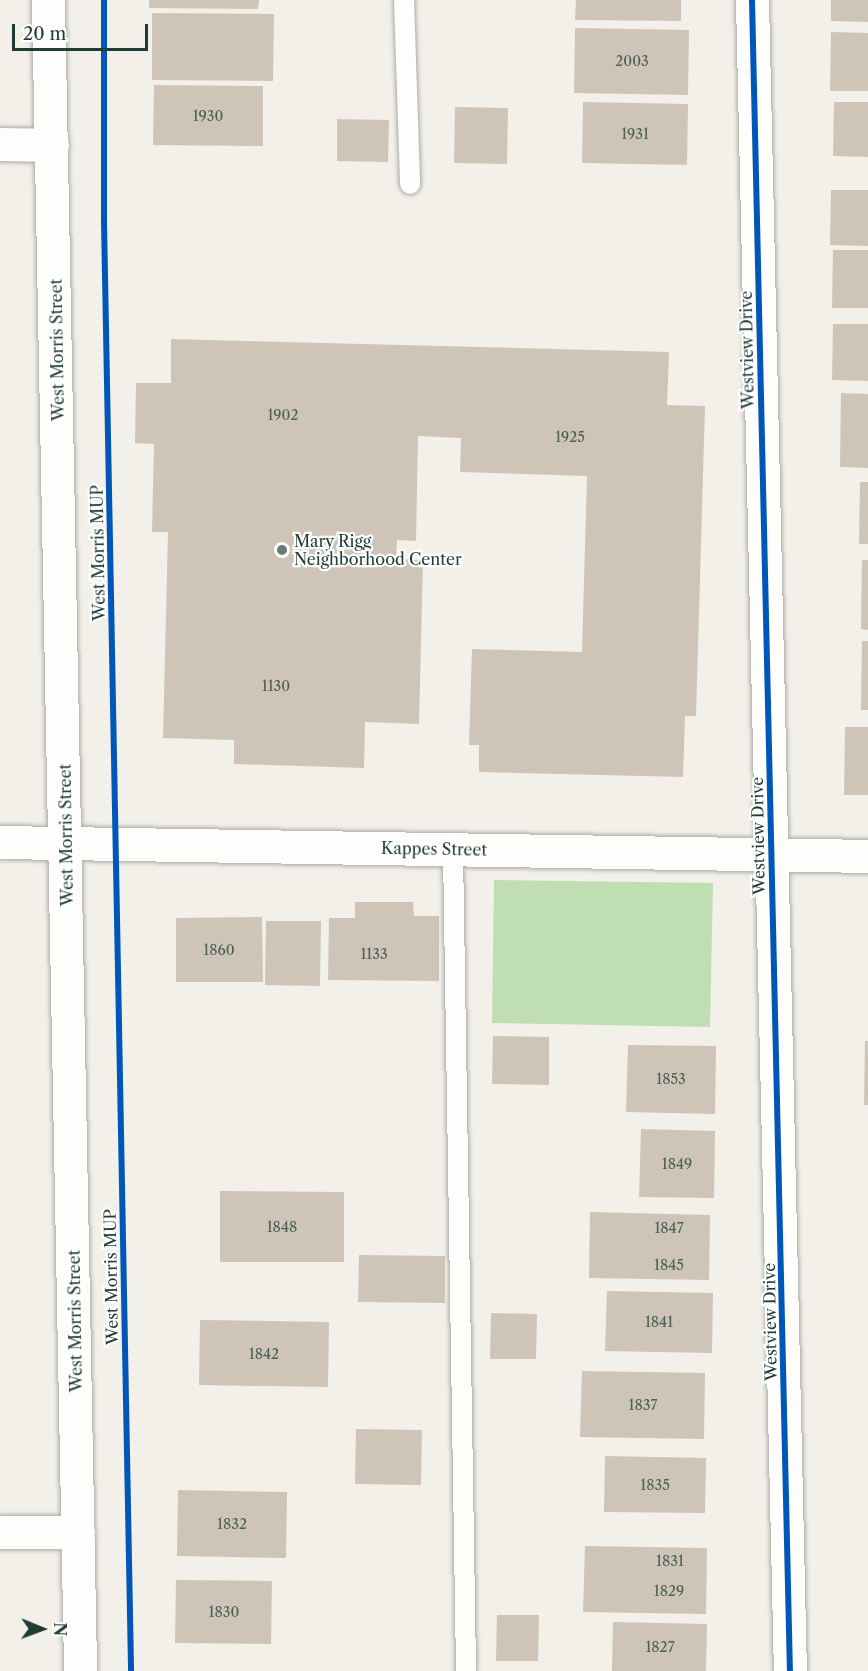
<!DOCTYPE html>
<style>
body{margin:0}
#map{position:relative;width:868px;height:1671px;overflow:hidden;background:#f2f0e8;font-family:"Libre Caslon Text",serif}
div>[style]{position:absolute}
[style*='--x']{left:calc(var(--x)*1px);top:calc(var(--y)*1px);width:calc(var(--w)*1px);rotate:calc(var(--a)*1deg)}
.green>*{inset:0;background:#bfdfb2}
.building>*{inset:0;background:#cec5b8}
.roads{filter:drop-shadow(0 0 2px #abada8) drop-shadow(0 0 2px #abada8)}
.service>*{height:20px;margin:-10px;padding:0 10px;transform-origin:10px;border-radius:10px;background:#fdfdfc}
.minor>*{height:33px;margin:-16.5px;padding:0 16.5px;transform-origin:16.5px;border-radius:16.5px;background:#fdfdfc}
.secondary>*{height:33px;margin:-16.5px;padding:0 16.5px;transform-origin:16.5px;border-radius:16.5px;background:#fdfdfc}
.cycleway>*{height:6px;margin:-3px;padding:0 3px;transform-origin:3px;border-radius:3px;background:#0057b8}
.dots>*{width:16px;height:16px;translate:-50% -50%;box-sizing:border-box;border:3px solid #fff;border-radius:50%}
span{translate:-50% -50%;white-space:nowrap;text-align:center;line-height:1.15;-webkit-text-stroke:4.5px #fff;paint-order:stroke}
.number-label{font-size:14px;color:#4b5f55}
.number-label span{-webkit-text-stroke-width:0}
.street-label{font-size:16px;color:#1f3d34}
.poi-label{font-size:16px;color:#1f3d34}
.left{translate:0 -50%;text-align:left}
.north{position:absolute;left:12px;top:1599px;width:60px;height:60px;-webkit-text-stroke:4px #fff;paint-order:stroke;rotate:91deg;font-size:16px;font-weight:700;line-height:24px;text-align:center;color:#1f3d34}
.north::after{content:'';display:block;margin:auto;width:21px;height:27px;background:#1f3d34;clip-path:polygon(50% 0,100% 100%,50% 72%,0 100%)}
.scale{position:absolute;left:12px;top:24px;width:136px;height:27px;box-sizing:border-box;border:3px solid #1f3d34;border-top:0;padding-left:8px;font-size:18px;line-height:21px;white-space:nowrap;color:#1f3d34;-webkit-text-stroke:4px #fff;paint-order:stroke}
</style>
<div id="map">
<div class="green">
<div style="clip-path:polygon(494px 880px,713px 883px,710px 1027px,492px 1023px)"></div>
</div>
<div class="building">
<div style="clip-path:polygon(149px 0,259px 0,258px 9px,149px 8px)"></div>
<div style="clip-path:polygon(576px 0,681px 0,681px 21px,575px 20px)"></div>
<div style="clip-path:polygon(831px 0,868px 0,868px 22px,831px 21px)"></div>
<div style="clip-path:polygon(152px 13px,274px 14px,273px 81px,152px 80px)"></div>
<div style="clip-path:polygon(575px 28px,689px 30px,688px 95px,574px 93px)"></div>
<div style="clip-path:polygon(831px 32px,868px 33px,868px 91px,830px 91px)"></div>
<div style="clip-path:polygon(154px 85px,263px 86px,263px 146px,153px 145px)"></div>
<div style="clip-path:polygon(583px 102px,688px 104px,687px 165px,582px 163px)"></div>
<div style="clip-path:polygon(834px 102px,868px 102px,868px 157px,833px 156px)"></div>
<div style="clip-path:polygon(455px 107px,508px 108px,507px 164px,454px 163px)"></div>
<div style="clip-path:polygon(337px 119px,389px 120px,388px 162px,337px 161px)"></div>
<div style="clip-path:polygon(831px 190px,868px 190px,868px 246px,830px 245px)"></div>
<div style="clip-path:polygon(833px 250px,868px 250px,868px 308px,832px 308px)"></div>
<div style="clip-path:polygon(833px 324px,868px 324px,868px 381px,832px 380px)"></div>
<div style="clip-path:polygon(171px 339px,669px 352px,667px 405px,705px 406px,696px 716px,685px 716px,683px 777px,479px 772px,479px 745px,469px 745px,472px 649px,582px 652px,587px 476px,460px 472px,461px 438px,418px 436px,416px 541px,397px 540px,396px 559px,423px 560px,419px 724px,365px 722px,364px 768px,234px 764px,234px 740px,163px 738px,168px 532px,152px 532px,154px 444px,135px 443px,136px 383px,171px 383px)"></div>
<div style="clip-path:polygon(841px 393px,868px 394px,868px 468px,840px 467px)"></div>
<div style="clip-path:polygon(860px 482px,868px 482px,868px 544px,859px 544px)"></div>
<div style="clip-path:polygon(862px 560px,868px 560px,868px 630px,861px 629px)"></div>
<div style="clip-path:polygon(862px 641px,868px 641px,868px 710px,861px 710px)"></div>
<div style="clip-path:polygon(845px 727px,868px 727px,868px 795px,844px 795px)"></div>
<div style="clip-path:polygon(355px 902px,413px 902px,414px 916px,439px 916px,439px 981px,328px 980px,329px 918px,355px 918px)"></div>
<div style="clip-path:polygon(262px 917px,263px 982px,176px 982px,176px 918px)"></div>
<div style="clip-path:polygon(266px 921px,321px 921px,320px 986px,265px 985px)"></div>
<div style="clip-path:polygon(493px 1036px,549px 1037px,549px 1085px,492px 1084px)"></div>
<div style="clip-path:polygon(865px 1041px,868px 1041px,868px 1105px,864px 1105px)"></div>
<div style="clip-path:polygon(628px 1045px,716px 1046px,715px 1114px,626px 1112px)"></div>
<div style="clip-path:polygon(641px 1129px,715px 1131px,714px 1198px,639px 1197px)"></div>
<div style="clip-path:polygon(220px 1191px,344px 1192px,344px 1262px,220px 1262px)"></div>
<div style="clip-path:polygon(590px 1212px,710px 1215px,709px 1280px,589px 1278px)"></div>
<div style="clip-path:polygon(359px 1255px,445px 1256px,445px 1303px,358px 1302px)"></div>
<div style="clip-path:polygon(607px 1291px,713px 1293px,712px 1353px,605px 1351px)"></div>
<div style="clip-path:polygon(491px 1313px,537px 1314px,536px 1359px,490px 1359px)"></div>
<div style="clip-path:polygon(200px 1320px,329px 1322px,328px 1387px,199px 1385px)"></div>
<div style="clip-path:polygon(582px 1371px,705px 1373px,704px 1439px,580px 1437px)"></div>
<div style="clip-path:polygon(356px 1429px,422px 1430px,421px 1485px,355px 1484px)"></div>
<div style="clip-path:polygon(605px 1456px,706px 1458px,705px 1513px,604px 1512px)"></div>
<div style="clip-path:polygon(178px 1490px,287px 1492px,286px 1558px,177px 1556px)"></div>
<div style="clip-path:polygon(585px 1546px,707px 1548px,706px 1614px,583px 1612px)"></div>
<div style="clip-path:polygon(176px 1580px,272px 1581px,271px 1644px,175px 1643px)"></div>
<div style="clip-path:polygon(497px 1615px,539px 1615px,538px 1661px,496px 1661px)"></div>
<div style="clip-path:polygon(613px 1622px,707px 1624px,706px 1671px,612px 1671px)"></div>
</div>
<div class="roads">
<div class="service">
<div style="--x:404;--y:0;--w:184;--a:88.1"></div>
<div style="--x:453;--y:850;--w:821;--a:89.09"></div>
</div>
<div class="minor">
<div style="--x:752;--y:0;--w:1671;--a:88.7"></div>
<div style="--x:0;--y:144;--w:52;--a:1.1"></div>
<div style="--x:0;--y:842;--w:868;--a:0.92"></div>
<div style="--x:0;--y:1532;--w:78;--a:0"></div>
</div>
<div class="secondary">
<div style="--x:48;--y:0;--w:1671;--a:88.9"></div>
</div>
</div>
<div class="cycleway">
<div style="--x:104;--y:0;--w:222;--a:90"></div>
<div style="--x:104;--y:222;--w:1449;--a:88.93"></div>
<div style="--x:752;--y:0;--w:1671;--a:88.7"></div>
</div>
<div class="dots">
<div style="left:282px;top:550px;background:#697c73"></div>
</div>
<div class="number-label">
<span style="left:632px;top:61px">2003</span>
<span style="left:208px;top:116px">1930</span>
<span style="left:635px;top:134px">1931</span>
<span style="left:283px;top:415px">1902</span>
<span style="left:570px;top:437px">1925</span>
<span style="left:276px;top:686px">1130</span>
<span style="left:219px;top:950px">1860</span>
<span style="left:374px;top:954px">1133</span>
<span style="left:671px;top:1079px">1853</span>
<span style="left:677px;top:1164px">1849</span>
<span style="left:282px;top:1227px">1848</span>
<span style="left:669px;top:1228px">1847</span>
<span style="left:669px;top:1265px">1845</span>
<span style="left:659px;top:1322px">1841</span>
<span style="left:264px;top:1354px">1842</span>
<span style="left:643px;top:1405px">1837</span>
<span style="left:655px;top:1485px">1835</span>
<span style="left:232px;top:1524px">1832</span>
<span style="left:670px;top:1561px">1831</span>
<span style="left:669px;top:1591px">1829</span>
<span style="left:224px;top:1612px">1830</span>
<span style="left:660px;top:1647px">1827</span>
</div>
<div class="street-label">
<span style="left:57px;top:350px;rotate:-91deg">West Morris Street</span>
<span style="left:747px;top:350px;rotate:-91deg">Westview Drive</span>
<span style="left:98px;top:553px;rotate:-91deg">West Morris MUP</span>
<span style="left:66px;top:835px;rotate:-91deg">West Morris Street</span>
<span style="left:758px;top:836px;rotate:-91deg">Westview Drive</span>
<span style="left:434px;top:849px;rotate:1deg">Kappes Street</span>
<span style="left:111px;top:1277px;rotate:-91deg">West Morris MUP</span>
<span style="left:75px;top:1321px;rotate:-91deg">West Morris Street</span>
<span style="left:770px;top:1322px;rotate:-91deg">Westview Drive</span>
</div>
<div class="poi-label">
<span class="left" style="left:294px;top:550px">Mary Rigg<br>Neighborhood Center</span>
</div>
<div class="north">N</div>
<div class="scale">20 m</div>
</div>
